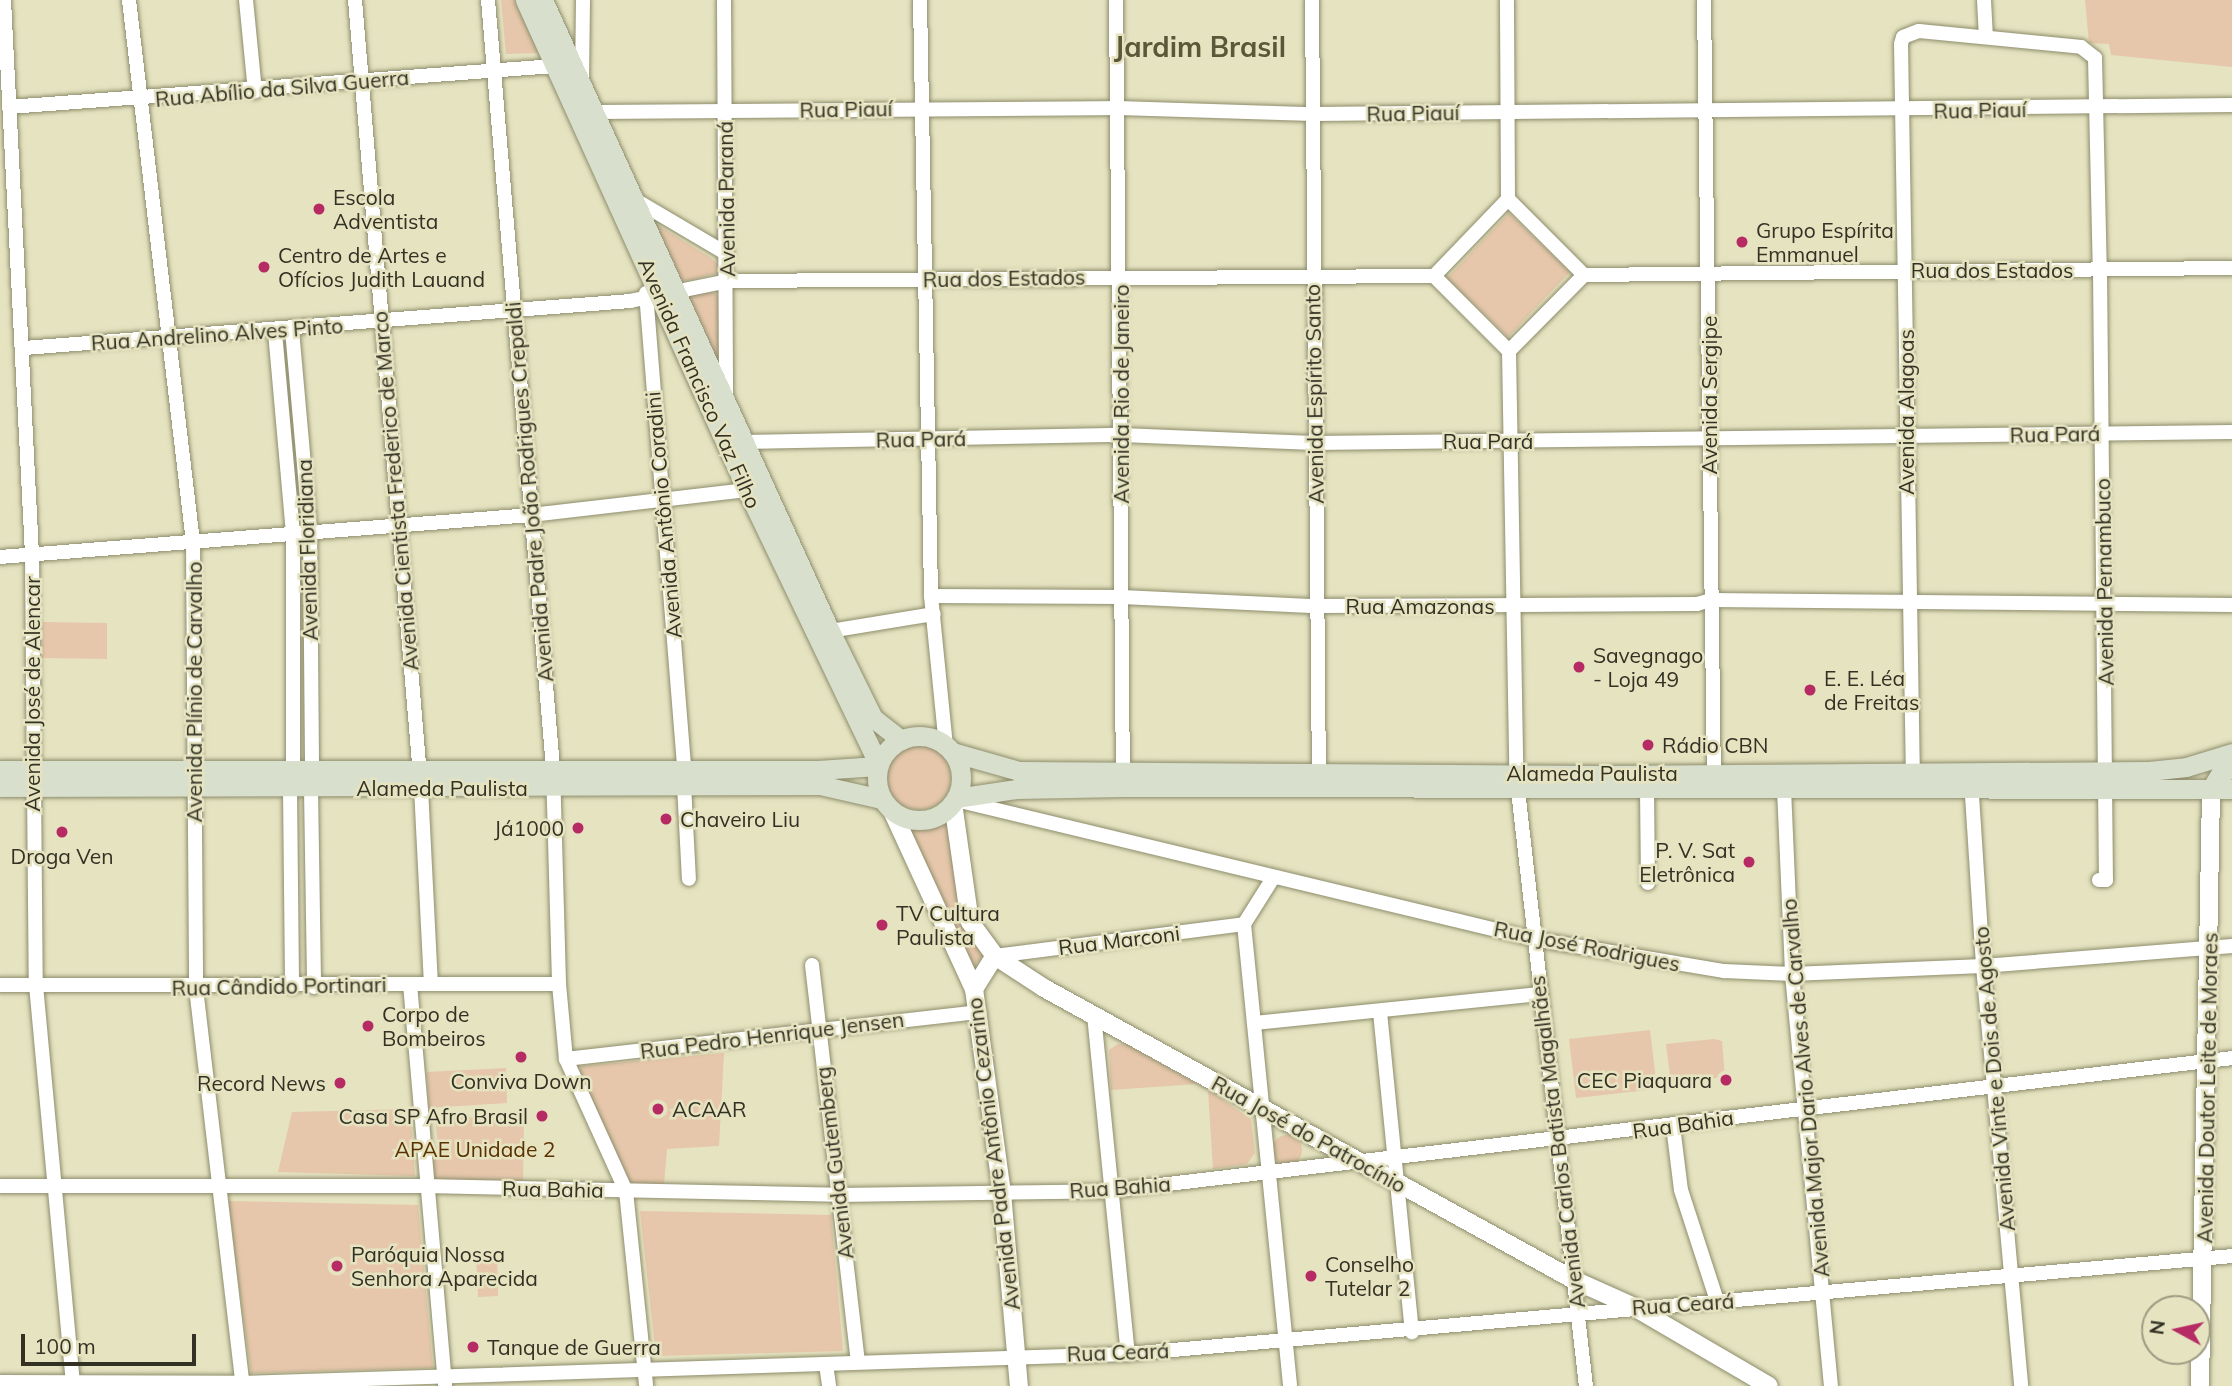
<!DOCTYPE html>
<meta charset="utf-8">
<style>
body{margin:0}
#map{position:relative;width:2232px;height:1386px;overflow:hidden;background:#e5e3c0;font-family:Mulish,sans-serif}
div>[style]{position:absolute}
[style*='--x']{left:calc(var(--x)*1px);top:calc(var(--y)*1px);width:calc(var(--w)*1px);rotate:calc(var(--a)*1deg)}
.green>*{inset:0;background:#e6c7ab}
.round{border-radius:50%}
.roads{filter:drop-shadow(0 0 2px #8e8d6c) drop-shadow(0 0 2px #8e8d6c)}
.minor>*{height:14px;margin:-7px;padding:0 7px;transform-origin:7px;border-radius:7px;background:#fff}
.tertiary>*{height:18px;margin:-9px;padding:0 9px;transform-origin:9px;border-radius:9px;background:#fff}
.secondary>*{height:19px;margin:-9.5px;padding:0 9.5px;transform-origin:9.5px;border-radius:9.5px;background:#d8dfcc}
.secondary>.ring{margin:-9.5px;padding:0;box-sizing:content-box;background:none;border:19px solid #d8dfcc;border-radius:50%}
.dots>*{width:19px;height:19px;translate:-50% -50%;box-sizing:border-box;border:4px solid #e5e3c0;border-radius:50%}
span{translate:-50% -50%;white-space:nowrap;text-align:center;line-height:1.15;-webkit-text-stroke:5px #e5e3c0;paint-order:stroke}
.street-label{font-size:21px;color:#323124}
.poi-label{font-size:21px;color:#323124}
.left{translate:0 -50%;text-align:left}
.right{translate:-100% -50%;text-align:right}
.park-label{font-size:21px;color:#5a3100}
.district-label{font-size:28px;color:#5a5839;font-weight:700}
.north{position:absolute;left:2141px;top:1295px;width:70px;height:70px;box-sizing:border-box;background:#e5e3c0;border:2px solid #9d9c82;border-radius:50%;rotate:278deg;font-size:19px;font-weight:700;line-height:28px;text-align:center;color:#323124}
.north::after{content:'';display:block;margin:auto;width:24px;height:32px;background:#b72b65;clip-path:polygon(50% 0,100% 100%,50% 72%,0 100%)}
.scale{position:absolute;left:21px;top:1334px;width:175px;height:32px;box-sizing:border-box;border:4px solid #323124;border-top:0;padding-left:9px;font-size:21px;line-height:24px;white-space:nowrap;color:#323124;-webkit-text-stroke:5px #e5e3c0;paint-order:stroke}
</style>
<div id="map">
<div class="green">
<div style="clip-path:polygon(501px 0,515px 0,538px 53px,506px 54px)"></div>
<div style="clip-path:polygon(2085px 0,2232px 0,2232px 67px,2111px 55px,2109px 44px,2089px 43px)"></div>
<div style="clip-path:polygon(1509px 213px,1570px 272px,1508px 337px,1447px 278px)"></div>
<div style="clip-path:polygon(654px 223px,711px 258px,719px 265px,717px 273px,687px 281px,677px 278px)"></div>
<div style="clip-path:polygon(711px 292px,720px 297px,719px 357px,715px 360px,686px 304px,688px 295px)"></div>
<div style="clip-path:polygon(42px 622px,107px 623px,107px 659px,42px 658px)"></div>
<div class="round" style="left:887px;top:746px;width:64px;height:64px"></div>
<div style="clip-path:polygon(952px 817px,984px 954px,972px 969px,908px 829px,932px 828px)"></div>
<div style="clip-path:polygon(1650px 1030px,1657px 1089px,1576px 1098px,1569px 1039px)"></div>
<div style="clip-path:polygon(1714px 1039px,1722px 1041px,1725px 1077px,1671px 1083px,1666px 1044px)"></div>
<div style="clip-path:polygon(1128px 1045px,1197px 1084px,1111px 1090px,1109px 1050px,1118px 1044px)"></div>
<div style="clip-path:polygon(724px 1053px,719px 1146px,667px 1149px,664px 1185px,634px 1185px,627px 1179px,579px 1072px,582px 1066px)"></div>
<div style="clip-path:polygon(506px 1068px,507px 1103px,429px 1108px,427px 1072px)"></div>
<div style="clip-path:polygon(1208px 1090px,1251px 1119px,1255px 1153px,1247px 1164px,1213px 1169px)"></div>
<div style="clip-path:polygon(410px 1109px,415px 1176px,278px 1172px,292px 1112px)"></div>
<div style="clip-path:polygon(435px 1117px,524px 1118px,523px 1182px,430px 1180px,426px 1147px,438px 1146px)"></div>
<div class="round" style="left:1272px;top:1135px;width:30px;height:30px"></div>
<div style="clip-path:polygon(227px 1201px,418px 1205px,433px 1368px,251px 1373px)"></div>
<div style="clip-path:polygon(640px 1211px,831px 1215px,843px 1351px,656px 1356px)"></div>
<div style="clip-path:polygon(476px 1254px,497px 1254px,498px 1296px,478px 1297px)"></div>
</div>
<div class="roads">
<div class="minor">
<div style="--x:4;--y:0;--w:555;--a:87.11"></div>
<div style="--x:32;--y:554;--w:431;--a:89.5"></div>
<div style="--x:36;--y:985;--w:403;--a:84.7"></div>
<div style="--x:129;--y:0;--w:546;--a:83.27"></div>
<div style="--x:193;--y:542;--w:446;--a:89.6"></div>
<div style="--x:196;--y:988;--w:401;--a:83.3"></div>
<div style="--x:246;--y:0;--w:92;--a:84.4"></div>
<div style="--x:355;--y:0;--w:791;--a:85.21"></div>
<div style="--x:421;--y:788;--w:195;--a:87.1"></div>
<div style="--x:488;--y:0;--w:771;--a:85.16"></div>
<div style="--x:553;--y:768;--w:216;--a:88.4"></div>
<div style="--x:559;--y:984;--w:75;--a:84.7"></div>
<div style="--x:566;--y:1059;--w:145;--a:65.6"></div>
<div style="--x:626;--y:1191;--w:196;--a:84.1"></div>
<div style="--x:724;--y:0;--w:397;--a:89.7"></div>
<div style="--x:920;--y:0;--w:596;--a:88.94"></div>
<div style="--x:931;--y:596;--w:151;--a:84.3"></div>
<div style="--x:1116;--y:0;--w:779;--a:89.49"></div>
<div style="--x:1312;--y:0;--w:783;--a:89.49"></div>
<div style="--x:1704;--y:0;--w:781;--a:89.27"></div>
<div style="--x:1984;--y:0;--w:35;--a:87"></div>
<div style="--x:582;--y:82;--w:82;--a:-89.3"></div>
<div style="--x:9;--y:107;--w:547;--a:-4.3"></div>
<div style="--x:595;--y:112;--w:523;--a:-0.44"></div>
<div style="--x:1118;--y:108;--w:195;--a:1.8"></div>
<div style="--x:1313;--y:114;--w:919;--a:-0.56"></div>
<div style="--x:634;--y:199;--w:108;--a:30.6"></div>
<div style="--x:1508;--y:199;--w:107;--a:45"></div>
<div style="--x:1584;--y:275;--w:107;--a:134.6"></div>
<div style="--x:1584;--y:275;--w:648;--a:-0.62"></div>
<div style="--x:1434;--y:276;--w:106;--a:45"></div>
<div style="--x:1509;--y:351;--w:422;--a:89"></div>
<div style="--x:1516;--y:773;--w:617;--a:83.49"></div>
<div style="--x:1434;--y:276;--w:107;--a:-46.1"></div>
<div style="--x:1508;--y:199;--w:199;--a:-90.3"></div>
<div style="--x:646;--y:293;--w:479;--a:85.4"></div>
<div style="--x:292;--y:330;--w:203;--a:84.9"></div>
<div style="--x:310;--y:532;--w:238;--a:89.5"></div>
<div style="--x:275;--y:332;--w:203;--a:84.9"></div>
<div style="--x:293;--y:534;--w:237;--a:90"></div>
<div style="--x:24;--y:348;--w:608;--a:-4.43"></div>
<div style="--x:630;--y:301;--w:100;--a:-11.5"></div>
<div style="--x:728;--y:281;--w:706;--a:-0.41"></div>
<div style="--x:744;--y:442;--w:378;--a:-1.1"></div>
<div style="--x:1122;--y:435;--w:192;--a:2.4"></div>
<div style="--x:1314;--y:443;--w:918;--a:-0.69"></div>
<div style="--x:0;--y:557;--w:533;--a:-4.52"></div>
<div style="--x:531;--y:515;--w:217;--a:-6.6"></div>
<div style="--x:931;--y:596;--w:191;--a:0.3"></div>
<div style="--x:1122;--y:597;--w:194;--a:2.7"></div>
<div style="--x:1316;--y:606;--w:381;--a:-0.3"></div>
<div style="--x:1697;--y:604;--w:15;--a:-16"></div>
<div style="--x:1711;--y:600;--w:521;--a:0.55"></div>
<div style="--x:830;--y:631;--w:105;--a:-9.3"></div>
<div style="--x:1971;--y:780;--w:186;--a:86.3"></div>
<div style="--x:1983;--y:966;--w:422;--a:84.8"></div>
<div style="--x:1913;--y:782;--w:738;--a:-90.93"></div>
<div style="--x:1901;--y:44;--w:7;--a:-74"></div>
<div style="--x:1903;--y:37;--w:17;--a:-21"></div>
<div style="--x:1919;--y:31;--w:163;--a:5.6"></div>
<div style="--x:2081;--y:47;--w:18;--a:38"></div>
<div style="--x:2095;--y:58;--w:213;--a:88.7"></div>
<div style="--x:2100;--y:271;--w:609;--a:89.44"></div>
<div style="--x:2106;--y:880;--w:7;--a:180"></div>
<div style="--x:684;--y:785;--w:94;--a:87"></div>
<div style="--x:311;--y:789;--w:198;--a:89.1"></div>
<div style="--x:1647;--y:789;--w:94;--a:89.4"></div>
<div style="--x:1784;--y:789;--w:185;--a:87.5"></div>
<div style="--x:1792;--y:974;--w:414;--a:84.6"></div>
<div style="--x:290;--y:790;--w:197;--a:89.4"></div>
<div style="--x:960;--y:801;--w:590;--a:13.52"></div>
<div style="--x:1534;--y:939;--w:193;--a:9.6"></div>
<div style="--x:1724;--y:971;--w:68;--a:2.5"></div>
<div style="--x:1792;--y:974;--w:191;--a:-2.4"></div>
<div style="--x:1983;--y:966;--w:250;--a:-4.6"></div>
<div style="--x:1273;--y:878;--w:54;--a:122.2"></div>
<div style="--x:1244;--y:924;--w:464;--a:84.3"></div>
<div style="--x:995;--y:956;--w:251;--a:-7.3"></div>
<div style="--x:812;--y:965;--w:400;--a:83.4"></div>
<div style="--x:410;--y:984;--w:402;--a:85"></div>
<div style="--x:0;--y:985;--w:559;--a:-0.1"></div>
<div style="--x:1380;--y:1012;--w:322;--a:84.3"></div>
<div style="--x:1094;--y:1015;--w:341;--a:84.3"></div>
<div style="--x:1254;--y:1023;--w:285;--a:-5.8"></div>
<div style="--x:566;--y:1059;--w:416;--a:-6.5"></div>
<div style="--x:1673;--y:1126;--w:64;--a:82.9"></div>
<div style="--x:1681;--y:1190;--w:117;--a:72"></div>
<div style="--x:0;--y:1186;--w:425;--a:0"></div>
<div style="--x:425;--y:1186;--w:413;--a:1.2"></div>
<div style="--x:838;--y:1195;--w:271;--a:-0.8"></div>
<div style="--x:1109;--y:1191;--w:1131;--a:-6.75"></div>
<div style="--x:826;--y:1364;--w:22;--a:82"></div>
<div style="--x:0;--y:1382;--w:242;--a:0.2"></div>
<div style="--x:242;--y:1383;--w:886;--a:-1.87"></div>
<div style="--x:1128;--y:1354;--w:1108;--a:-5.07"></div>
</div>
<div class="tertiary">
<div style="--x:953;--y:803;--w:120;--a:81.9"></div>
<div style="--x:970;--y:922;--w:42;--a:53.7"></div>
<div style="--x:995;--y:956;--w:59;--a:33.1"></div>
<div style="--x:1044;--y:988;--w:605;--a:28.85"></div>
<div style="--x:1574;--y:1280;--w:66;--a:24.2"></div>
<div style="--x:1634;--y:1307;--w:156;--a:30.3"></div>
<div style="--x:893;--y:813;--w:194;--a:65.3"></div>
<div style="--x:974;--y:989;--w:206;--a:82.2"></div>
<div style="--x:1002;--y:1193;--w:194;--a:85"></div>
<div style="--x:974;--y:989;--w:39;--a:-58"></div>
<div style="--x:2200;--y:1386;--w:597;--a:-88.94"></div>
</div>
<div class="secondary">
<div style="--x:525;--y:0;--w:538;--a:65.63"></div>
<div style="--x:747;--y:490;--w:304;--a:64.4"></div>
<div style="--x:543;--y:0;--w:693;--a:65.54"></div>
<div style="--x:830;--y:631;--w:97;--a:63.7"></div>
<div style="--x:873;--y:718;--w:36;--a:38"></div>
<div class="ring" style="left:877px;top:736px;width:65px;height:65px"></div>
<div style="--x:952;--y:752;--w:70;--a:15.8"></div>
<div style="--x:1019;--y:771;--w:585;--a:0.39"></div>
<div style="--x:1604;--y:775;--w:545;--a:-0.42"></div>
<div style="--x:2149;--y:771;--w:37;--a:-6"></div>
<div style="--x:2186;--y:767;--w:48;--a:-16.9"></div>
<div style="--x:0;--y:770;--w:818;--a:0"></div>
<div style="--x:818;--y:770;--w:60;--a:-3.8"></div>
<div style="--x:0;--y:787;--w:820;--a:-0.14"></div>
<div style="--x:820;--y:785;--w:63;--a:12.9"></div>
<div style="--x:2211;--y:789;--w:17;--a:-59"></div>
<div style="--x:2220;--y:774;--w:13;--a:-27"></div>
<div style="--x:956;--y:798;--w:61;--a:-8.5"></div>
<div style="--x:1016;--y:789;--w:107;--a:-1.1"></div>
<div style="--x:1123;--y:787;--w:1109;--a:0.1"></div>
</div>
</div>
<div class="dots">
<div style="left:319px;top:209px;background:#b72b65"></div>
<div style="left:1742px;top:242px;background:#b72b65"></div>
<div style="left:264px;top:267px;background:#b72b65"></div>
<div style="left:1579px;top:667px;background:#b72b65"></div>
<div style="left:1810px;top:690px;background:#b72b65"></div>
<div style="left:1648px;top:745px;background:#b72b65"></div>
<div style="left:666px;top:819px;background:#b72b65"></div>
<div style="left:578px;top:828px;background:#b72b65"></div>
<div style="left:62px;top:832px;background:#b72b65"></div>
<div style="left:1749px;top:862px;background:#b72b65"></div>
<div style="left:882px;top:925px;background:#b72b65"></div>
<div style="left:368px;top:1026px;background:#b72b65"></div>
<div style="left:521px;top:1057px;background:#b72b65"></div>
<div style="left:1726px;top:1080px;background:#b72b65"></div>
<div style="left:340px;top:1083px;background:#b72b65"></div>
<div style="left:658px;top:1109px;background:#b72b65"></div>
<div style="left:542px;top:1116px;background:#b72b65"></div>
<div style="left:337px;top:1266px;background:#b72b65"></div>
<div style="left:1311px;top:1276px;background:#b72b65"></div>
<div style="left:473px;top:1347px;background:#b72b65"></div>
</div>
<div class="street-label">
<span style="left:282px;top:88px;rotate:-5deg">Rua Abílio da Silva Guerra</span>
<span style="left:846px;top:109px;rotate:-1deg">Rua Piauí</span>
<span style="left:1980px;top:110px;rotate:-1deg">Rua Piauí</span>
<span style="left:1413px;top:113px;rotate:-1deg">Rua Piauí</span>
<span style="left:726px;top:199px;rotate:-91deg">Avenida Paraná</span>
<span style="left:1992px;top:270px">Rua dos Estados</span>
<span style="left:1004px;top:278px;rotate:-1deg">Rua dos Estados</span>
<span style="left:217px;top:334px;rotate:-4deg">Rua Andrelino Alves Pinto</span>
<span style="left:700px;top:383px;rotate:66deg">Avenida Francisco Vaz Filho</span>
<span style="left:1121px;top:394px;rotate:-90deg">Avenida Rio de Janeiro</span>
<span style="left:1314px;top:394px;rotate:-91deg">Avenida Espírito Santo</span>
<span style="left:1709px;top:395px;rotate:-90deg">Avenida Sergipe</span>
<span style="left:1906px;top:412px;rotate:-90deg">Avenida Alagoas</span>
<span style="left:2055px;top:434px;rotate:-1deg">Rua Pará</span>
<span style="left:921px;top:439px;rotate:-1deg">Rua Pará</span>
<span style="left:1488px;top:441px">Rua Pará</span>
<span style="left:395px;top:491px;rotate:-95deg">Avenida Cientista Frederico de Marco</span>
<span style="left:529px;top:492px;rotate:-95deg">Avenida Padre João Rodrigues Crepaldi</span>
<span style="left:663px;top:515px;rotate:-95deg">Avenida Antônio Coradini</span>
<span style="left:307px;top:550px;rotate:-92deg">Avenida Floridiana</span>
<span style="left:2104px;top:582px;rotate:-91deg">Avenida Pernambuco</span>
<span style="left:1420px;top:606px">Rua Amazonas</span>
<span style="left:194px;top:692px;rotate:-90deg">Avenida Plínio de Carvalho</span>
<span style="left:32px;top:694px;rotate:-90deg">Avenida José de Alencar</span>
<span style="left:1592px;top:773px">Alameda Paulista</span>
<span style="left:442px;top:788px">Alameda Paulista</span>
<span style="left:1119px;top:940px;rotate:-7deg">Rua Marconi</span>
<span style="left:1587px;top:946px;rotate:11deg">Rua José Rodrigues</span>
<span style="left:279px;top:986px;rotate:-1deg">Rua Cândido Portinari</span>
<span style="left:772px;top:1035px;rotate:-7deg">Rua Pedro Henrique Jensen</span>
<span style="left:1994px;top:1079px;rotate:-95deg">Avenida Vinte e Dois de Agosto</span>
<span style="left:1805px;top:1088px;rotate:-95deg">Avenida Major Dario Alves de Carvalho</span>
<span style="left:2207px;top:1088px;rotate:-89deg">Avenida Doutor Leite de Moraes</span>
<span style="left:1683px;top:1124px;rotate:-8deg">Rua Bahia</span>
<span style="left:1309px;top:1134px;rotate:29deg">Rua José do Patrocínio</span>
<span style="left:1557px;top:1142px;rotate:-97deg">Avenida Carlos Batista Magalhães</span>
<span style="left:993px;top:1154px;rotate:-97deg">Avenida Padre Antônio Cezarino</span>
<span style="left:834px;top:1163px;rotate:-97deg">Avenida Gutemberg</span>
<span style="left:1120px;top:1187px;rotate:-4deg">Rua Bahia</span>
<span style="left:553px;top:1189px;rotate:1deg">Rua Bahia</span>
<span style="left:1683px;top:1304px;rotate:-4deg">Rua Ceará</span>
<span style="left:1118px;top:1352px;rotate:-2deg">Rua Ceará</span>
</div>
<div class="poi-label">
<span class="left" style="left:333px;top:209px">Escola<br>Adventista</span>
<span class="left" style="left:1756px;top:242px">Grupo Espírita<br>Emmanuel</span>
<span class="left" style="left:278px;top:267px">Centro de Artes e<br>Ofícios Judith Lauand</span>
<span class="left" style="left:1593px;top:667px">Savegnago<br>- Loja 49</span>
<span class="left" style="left:1824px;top:690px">E. E. Léa<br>de Freitas</span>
<span class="left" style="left:1662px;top:745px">Rádio CBN</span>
<span class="left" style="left:680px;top:819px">Chaveiro Liu</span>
<span class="right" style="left:564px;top:828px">Já1000</span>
<span class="right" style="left:1735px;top:862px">P. V. Sat<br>Eletrônica</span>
<span style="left:62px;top:856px">Droga Ven</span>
<span class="left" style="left:896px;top:925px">TV Cultura<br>Paulista</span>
<span class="left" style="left:382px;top:1026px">Corpo de<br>Bombeiros</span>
<span class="right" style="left:1712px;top:1080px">CEC Piaquara</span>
<span style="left:521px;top:1081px">Conviva Down</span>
<span class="right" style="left:326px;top:1083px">Record News</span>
<span class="left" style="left:672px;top:1109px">ACAAR</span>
<span class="right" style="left:528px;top:1116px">Casa SP Afro Brasil</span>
<span class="left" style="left:351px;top:1266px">Paróquia Nossa<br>Senhora Aparecida</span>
<span class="left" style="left:1325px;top:1276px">Conselho<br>Tutelar 2</span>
<span class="left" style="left:487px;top:1347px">Tanque de Guerra</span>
</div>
<div class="park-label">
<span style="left:475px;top:1149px">APAE Unidade 2</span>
</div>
<div class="district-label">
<span style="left:1200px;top:47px">Jardim Brasil</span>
</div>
<div class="north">N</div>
<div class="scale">100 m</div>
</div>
